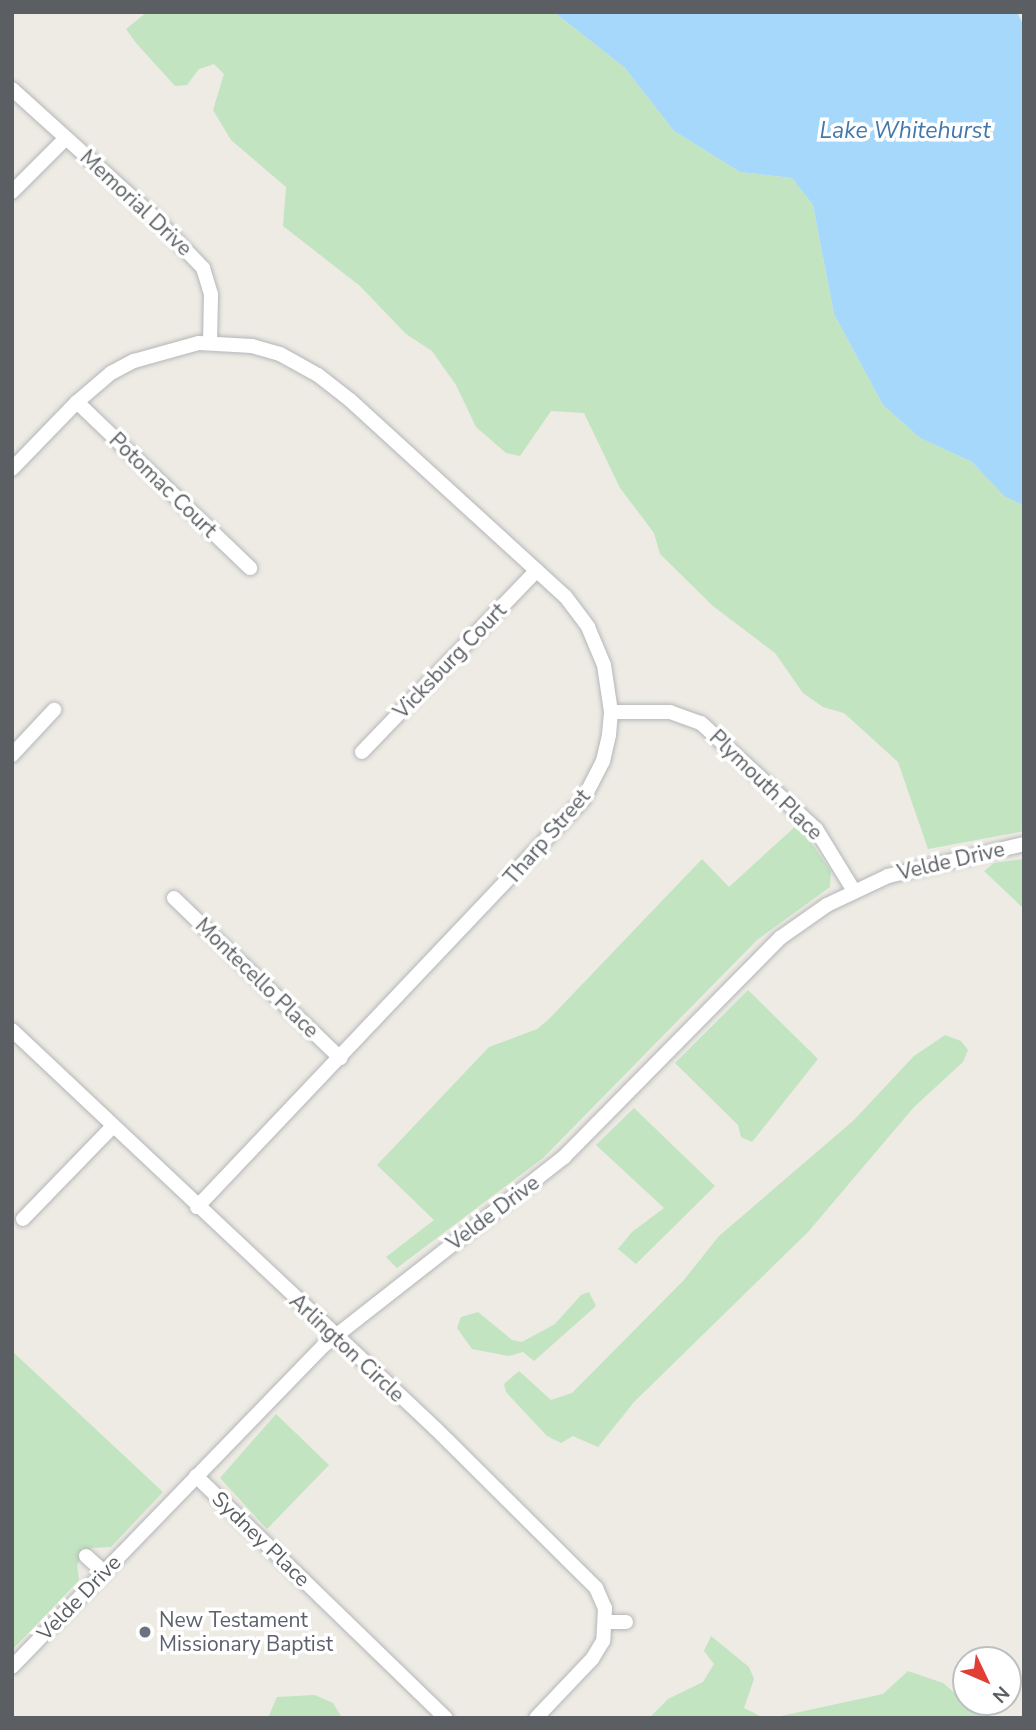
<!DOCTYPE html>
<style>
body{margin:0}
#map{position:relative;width:1036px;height:1730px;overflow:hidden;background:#edebe3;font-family:"Nunito Sans",sans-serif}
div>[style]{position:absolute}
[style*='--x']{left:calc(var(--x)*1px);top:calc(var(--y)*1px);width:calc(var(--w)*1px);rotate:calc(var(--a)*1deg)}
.green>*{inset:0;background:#c2e4c1}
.water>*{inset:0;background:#a6d8fb}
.roads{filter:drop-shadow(0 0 2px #b4b6ba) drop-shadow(0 0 2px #b4b6ba)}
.street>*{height:14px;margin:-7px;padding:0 7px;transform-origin:7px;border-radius:7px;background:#fff}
.dots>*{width:19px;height:19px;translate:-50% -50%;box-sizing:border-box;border:4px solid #fff;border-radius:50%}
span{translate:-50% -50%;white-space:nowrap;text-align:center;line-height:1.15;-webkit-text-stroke:7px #fff;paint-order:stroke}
.street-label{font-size:21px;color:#5b5f63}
.worship-label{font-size:21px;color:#5b616d}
.left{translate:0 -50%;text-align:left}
.water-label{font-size:23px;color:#4379ac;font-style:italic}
.frame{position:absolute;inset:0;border:14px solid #5b5f63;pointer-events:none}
.north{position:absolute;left:952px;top:1646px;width:70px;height:70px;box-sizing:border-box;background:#fff;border:2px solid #bdbfc1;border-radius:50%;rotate:134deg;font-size:19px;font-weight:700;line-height:28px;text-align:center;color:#5b5f63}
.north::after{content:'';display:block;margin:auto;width:24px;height:32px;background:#e13e36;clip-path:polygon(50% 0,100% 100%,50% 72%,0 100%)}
</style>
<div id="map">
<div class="green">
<div style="clip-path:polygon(147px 12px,554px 12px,625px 68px,674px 131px,740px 172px,792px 178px,813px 205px,834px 314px,883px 405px,920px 438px,972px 462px,1004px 496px,1024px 506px,1024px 831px,928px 849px,898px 762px,844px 713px,823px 707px,803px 693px,775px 653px,713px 606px,660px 554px,654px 533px,620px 488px,584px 413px,551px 411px,520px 456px,506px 453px,476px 427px,456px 385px,432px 351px,406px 334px,360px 286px,283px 226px,286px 187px,231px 140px,213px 110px,224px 74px,214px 64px,199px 69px,187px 85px,175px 86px,136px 43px,126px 29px)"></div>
<div style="clip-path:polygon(798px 824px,831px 871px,830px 887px,757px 940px,543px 1158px,397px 1268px,386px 1257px,434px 1220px,377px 1165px,489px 1047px,537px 1029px,549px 1019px,702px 859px,729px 887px)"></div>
<div style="clip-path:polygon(1024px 859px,1024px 909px,984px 871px,994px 863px)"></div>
<div style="clip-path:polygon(748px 990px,818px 1059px,752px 1142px,741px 1137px,738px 1125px,675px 1063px)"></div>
<div style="clip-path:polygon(945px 1035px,961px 1041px,968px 1050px,963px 1062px,914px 1107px,808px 1232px,634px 1402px,598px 1447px,573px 1436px,561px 1443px,547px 1436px,506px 1392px,504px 1384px,519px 1371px,551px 1400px,572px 1393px,683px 1281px,719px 1236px,853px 1121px,914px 1056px)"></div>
<div style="clip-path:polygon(634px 1108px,715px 1186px,636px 1264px,618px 1249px,632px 1232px,664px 1208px,596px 1145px)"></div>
<div style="clip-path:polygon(589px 1292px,596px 1306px,534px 1361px,523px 1352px,509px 1356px,472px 1349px,457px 1328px,461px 1317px,478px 1312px,512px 1340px,522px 1342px,555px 1324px,581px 1295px)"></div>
<div style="clip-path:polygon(12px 1351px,163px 1492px,111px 1547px,92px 1548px,77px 1564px,79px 1580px,12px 1650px)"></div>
<div style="clip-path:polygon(276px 1414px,329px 1465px,267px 1529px,220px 1478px)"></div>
<div style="clip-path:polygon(711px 1636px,749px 1667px,754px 1679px,744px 1708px,764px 1718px,649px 1718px,668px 1699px,703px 1682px,714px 1664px,704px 1651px)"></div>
<div style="clip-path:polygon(908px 1671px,943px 1683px,985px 1718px,772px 1718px,883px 1694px)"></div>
<div style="clip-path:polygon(315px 1695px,333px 1703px,342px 1718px,268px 1718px,277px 1697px)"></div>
</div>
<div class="water">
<div style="clip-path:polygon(554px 12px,1017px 12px,1024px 26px,1024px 506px,1004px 496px,972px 462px,920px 438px,883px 405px,834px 314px,813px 205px,792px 178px,740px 172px,674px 131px,625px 68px)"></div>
</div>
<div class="roads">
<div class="street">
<div style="--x:12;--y:89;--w:198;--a:42.1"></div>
<div style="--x:159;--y:222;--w:64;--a:46.3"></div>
<div style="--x:203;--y:268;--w:28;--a:73"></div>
<div style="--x:211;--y:295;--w:47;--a:91.2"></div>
<div style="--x:12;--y:192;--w:76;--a:-45"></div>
<div style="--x:77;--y:402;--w:240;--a:43.8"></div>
<div style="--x:12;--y:469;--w:93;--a:-45.9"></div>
<div style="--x:77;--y:402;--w:45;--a:-40.5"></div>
<div style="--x:111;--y:373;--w:26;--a:-28"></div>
<div style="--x:134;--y:361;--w:67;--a:-15.5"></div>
<div style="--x:199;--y:343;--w:53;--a:3.2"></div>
<div style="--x:252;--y:346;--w:29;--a:16"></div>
<div style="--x:280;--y:354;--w:43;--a:28.9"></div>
<div style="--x:318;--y:375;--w:41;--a:38"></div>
<div style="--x:350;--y:400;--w:291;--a:42.4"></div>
<div style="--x:565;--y:596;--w:39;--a:53"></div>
<div style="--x:588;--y:627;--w:41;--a:67.2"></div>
<div style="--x:604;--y:665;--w:48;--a:81.5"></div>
<div style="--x:611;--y:712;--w:23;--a:95"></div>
<div style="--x:609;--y:735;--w:27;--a:103"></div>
<div style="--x:603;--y:761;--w:44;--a:117.1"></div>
<div style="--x:583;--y:800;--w:561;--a:133.48"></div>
<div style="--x:611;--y:712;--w:59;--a:0"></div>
<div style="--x:670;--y:712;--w:33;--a:20"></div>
<div style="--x:701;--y:723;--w:156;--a:42.7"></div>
<div style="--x:816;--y:829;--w:73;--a:58.5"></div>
<div style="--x:362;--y:752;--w:252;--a:-46.1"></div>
<div style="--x:12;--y:755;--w:62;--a:-47"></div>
<div style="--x:174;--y:898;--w:231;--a:43.9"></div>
<div style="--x:12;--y:1030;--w:582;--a:43.26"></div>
<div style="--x:436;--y:1429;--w:226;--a:44.8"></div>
<div style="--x:596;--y:1588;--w:22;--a:66"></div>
<div style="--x:605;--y:1608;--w:33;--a:93"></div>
<div style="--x:603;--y:1641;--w:21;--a:121"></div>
<div style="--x:592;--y:1659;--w:81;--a:133.5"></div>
<div style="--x:23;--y:1219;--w:129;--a:-45.9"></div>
<div style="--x:196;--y:1476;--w:348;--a:44.1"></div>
<div style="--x:86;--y:1556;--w:24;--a:42"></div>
<div style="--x:606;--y:1622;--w:20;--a:0"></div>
<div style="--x:12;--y:1667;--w:447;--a:-45.9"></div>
<div style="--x:323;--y:1346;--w:306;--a:-38.1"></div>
<div style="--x:564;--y:1157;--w:308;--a:-45.4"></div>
<div style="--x:780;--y:938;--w:57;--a:-35.1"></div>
<div style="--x:827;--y:905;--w:68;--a:-25.4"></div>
<div style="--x:888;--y:876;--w:140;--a:-13.2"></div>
</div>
</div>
<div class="dots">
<div style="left:145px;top:1632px;background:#6b7280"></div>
</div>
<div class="street-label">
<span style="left:136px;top:203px;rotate:43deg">Memorial Drive</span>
<span style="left:163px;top:485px;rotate:44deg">Potomac Court</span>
<span style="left:450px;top:661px;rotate:-46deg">Vicksburg Court</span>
<span style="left:766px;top:785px;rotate:44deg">Plymouth Place</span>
<span style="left:547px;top:837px;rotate:-49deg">Tharp Street</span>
<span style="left:951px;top:861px;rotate:-13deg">Velde Drive</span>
<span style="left:257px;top:978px;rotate:44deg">Montecello Place</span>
<span style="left:493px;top:1213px;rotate:-37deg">Velde Drive</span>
<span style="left:347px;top:1348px;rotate:43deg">Arlington Circle</span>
<span style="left:261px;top:1539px;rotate:44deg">Sydney Place</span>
<span style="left:79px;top:1598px;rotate:-46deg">Velde Drive</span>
</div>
<div class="worship-label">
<span class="left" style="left:159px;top:1632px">New Testament<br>Missionary Baptist</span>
</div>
<div class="water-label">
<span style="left:905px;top:131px">Lake Whitehurst</span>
</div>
<div class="frame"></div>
<div class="north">N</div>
</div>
